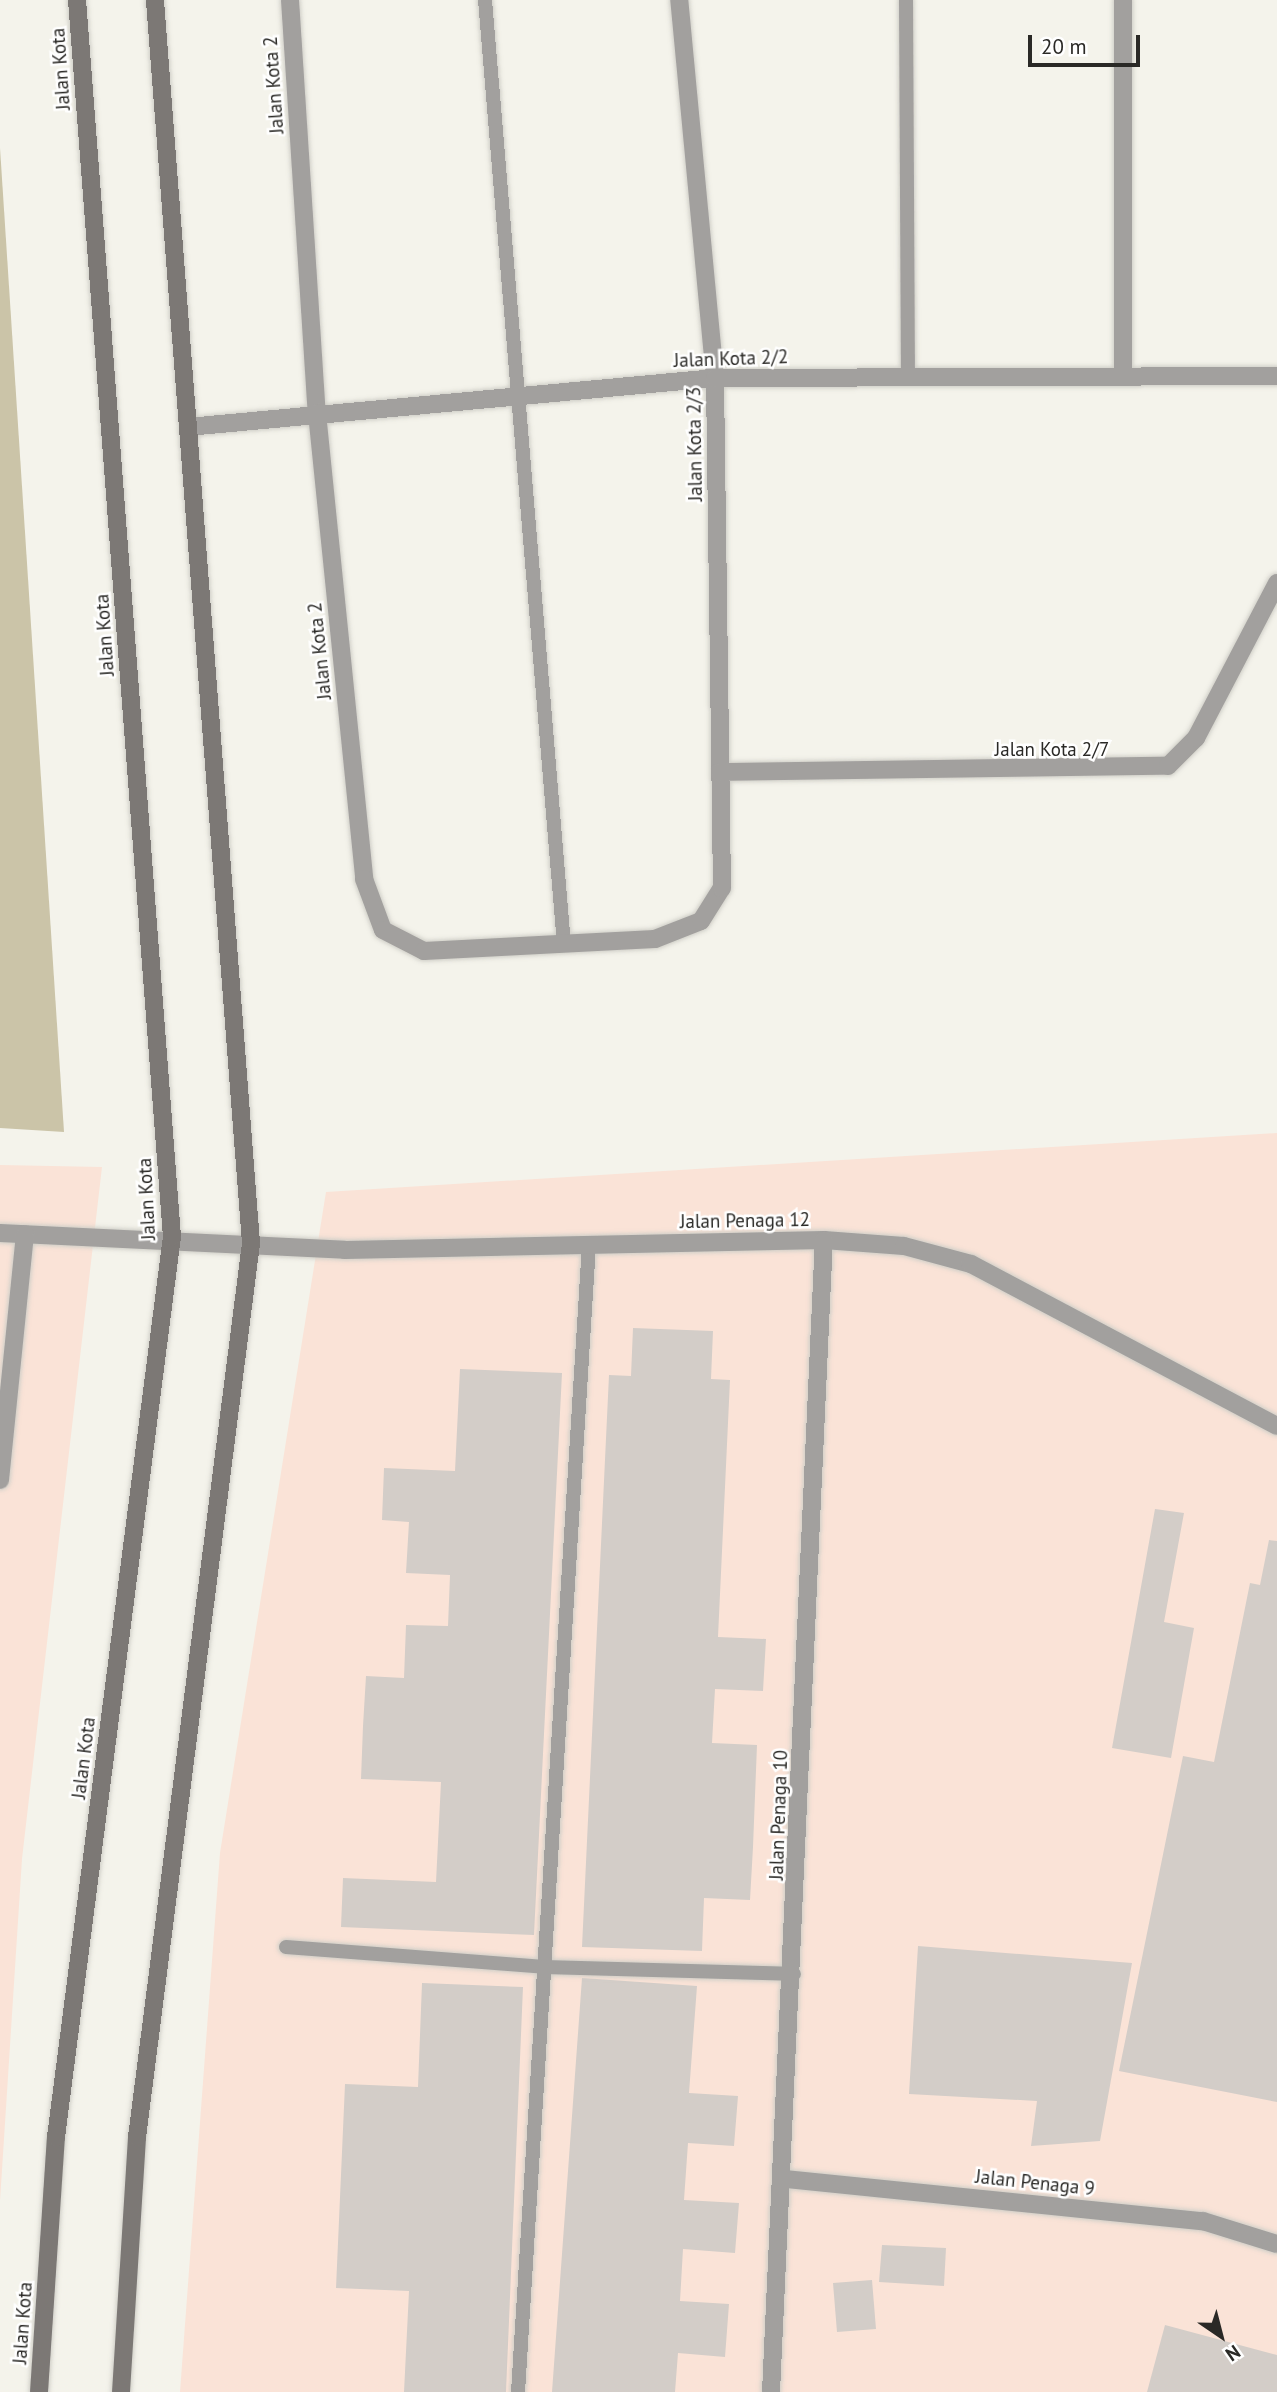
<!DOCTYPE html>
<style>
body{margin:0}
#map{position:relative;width:1277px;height:2392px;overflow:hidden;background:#f4f3eb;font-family:"PT Sans",sans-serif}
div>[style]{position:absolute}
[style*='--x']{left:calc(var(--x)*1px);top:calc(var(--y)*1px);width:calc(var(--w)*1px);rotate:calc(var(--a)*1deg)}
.industrial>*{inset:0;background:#fae3d7}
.green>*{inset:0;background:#cbc4a8}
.building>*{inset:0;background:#d3cdc8}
.roads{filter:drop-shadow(0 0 2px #d0cfc8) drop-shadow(0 0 2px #d0cfc8)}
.lane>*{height:14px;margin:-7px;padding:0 7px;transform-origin:7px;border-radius:7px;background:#a2a09e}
.street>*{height:18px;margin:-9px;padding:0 9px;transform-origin:9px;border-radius:9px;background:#a2a09e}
.secondary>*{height:18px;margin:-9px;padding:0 9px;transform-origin:9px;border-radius:9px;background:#7c7875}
span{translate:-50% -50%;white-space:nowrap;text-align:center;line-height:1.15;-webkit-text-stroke:5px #fff;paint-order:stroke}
.street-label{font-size:19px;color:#2a2926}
.north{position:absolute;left:1186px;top:2301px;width:70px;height:70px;-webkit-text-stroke:5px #fff;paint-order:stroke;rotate:145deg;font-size:19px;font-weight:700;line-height:28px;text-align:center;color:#2a2926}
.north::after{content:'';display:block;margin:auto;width:24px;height:32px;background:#2a2926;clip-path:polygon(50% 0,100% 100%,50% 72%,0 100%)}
.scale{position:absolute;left:1028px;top:35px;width:112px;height:32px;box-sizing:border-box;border:4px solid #2a2926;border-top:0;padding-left:9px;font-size:21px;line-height:24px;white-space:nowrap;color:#2a2926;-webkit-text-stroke:5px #fff;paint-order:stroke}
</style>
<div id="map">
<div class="industrial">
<div style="clip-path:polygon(1277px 1133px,1277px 2392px,180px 2392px,220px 1853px,326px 1192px)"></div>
<div style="clip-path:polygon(0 1165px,102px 1167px,22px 1859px,0 2201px)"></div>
</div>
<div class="green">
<div style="clip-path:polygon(0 148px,64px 1132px,0 1128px)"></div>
</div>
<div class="building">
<div style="clip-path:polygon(633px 1328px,713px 1331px,711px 1379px,730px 1380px,718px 1637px,766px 1639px,763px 1691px,715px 1689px,712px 1743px,757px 1745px,753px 1847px,750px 1900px,704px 1898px,702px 1951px,582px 1947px,609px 1375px,631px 1376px)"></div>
<div style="clip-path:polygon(460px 1369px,562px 1373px,534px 1935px,341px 1927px,343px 1878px,436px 1882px,441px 1782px,361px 1779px,363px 1726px,366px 1676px,404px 1678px,406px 1625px,448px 1626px,450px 1575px,406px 1573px,409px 1522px,382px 1520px,384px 1468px,455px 1471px)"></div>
<div style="clip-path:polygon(1155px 1509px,1184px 1513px,1164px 1622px,1194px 1628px,1171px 1758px,1112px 1748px)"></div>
<div style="clip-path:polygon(1269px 1540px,1277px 1541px,1277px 2102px,1119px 2071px,1183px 1756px,1214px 1762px,1250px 1583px,1260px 1585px)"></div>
<div style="clip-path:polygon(918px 1946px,1132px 1963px,1100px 2141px,1031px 2146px,1037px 2101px,909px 2094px)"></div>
<div style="clip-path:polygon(582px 1978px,697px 1986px,689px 2093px,738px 2096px,734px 2146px,688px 2143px,684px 2200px,739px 2203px,735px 2253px,683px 2249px,680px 2301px,729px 2304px,725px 2357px,678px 2353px,675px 2392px,552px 2392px)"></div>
<div style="clip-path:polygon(422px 1983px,523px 1987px,506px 2392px,404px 2392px,409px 2291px,336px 2288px,345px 2084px,418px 2087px)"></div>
<div style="clip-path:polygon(882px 2245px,946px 2248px,944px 2286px,879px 2282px)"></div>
<div style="clip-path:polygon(872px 2280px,876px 2329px,837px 2332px,833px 2283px)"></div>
<div style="clip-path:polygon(1165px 2325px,1277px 2355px,1277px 2392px,1147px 2392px)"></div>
</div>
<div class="roads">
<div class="lane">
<div style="--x:485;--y:0;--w:947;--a:85.22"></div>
<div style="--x:906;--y:0;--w:376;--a:89.7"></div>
<div style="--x:286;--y:1947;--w:259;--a:4.4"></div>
<div style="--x:544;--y:1967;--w:250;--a:1.6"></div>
<div style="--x:518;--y:2392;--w:1149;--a:-86.46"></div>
</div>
<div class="street">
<div style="--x:290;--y:0;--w:414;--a:86.3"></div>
<div style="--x:317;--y:413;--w:468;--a:84.2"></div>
<div style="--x:364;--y:879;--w:54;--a:69.6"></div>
<div style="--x:383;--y:930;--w:46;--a:27.1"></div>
<div style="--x:424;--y:951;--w:231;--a:-3"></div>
<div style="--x:655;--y:939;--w:49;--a:-21.4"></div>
<div style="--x:701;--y:921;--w:39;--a:-58"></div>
<div style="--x:722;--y:888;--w:510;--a:-90.79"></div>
<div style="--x:715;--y:378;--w:380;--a:-95.4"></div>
<div style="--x:1123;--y:375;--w:375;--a:-90"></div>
<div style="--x:188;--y:427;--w:529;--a:-5.31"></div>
<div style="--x:715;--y:378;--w:562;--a:-0.2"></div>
<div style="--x:720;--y:772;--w:448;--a:-0.8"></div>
<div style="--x:1168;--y:766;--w:40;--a:-45"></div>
<div style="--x:1196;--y:738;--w:175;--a:-62.4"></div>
<div style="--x:0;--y:1233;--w:345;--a:2.8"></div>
<div style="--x:345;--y:1250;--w:479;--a:-1.2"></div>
<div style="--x:824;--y:1240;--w:80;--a:4.3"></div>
<div style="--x:904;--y:1246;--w:69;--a:15"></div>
<div style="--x:971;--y:1264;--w:346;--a:27.9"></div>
<div style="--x:0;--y:1480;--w:247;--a:-84.2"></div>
<div style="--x:786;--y:2179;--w:419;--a:5.8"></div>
<div style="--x:1203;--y:2221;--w:77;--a:17.3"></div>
<div style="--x:771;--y:2392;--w:1153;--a:-87.37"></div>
</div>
<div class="secondary">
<div style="--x:39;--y:2392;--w:256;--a:-86.2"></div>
<div style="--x:56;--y:2137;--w:907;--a:-82.66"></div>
<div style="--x:172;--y:1237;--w:1241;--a:-94.39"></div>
<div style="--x:121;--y:2392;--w:256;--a:-86.4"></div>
<div style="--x:137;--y:2137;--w:901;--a:-82.73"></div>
<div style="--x:251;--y:1243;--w:1247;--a:-94.42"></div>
</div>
</div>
<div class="street-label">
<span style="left:61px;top:69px;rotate:-94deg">Jalan Kota</span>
<span style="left:274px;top:85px;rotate:-94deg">Jalan Kota 2</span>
<span style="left:731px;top:359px;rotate:-2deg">Jalan Kota 2/2</span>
<span style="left:695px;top:444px;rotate:-91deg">Jalan Kota 2/3</span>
<span style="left:105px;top:635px;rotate:-94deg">Jalan Kota</span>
<span style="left:320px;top:651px;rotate:-96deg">Jalan Kota 2</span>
<span style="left:1052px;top:750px">Jalan Kota 2/7</span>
<span style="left:147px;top:1199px;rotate:-93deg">Jalan Kota</span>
<span style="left:745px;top:1221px;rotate:-1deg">Jalan Penaga 12</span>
<span style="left:84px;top:1758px;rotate:-83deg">Jalan Kota</span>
<span style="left:779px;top:1815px;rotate:-88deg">Jalan Penaga 10</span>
<span style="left:1035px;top:2183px;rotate:6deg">Jalan Penaga 9</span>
<span style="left:23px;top:2323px;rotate:-86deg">Jalan Kota</span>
</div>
<div class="north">N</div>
<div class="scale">20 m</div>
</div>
